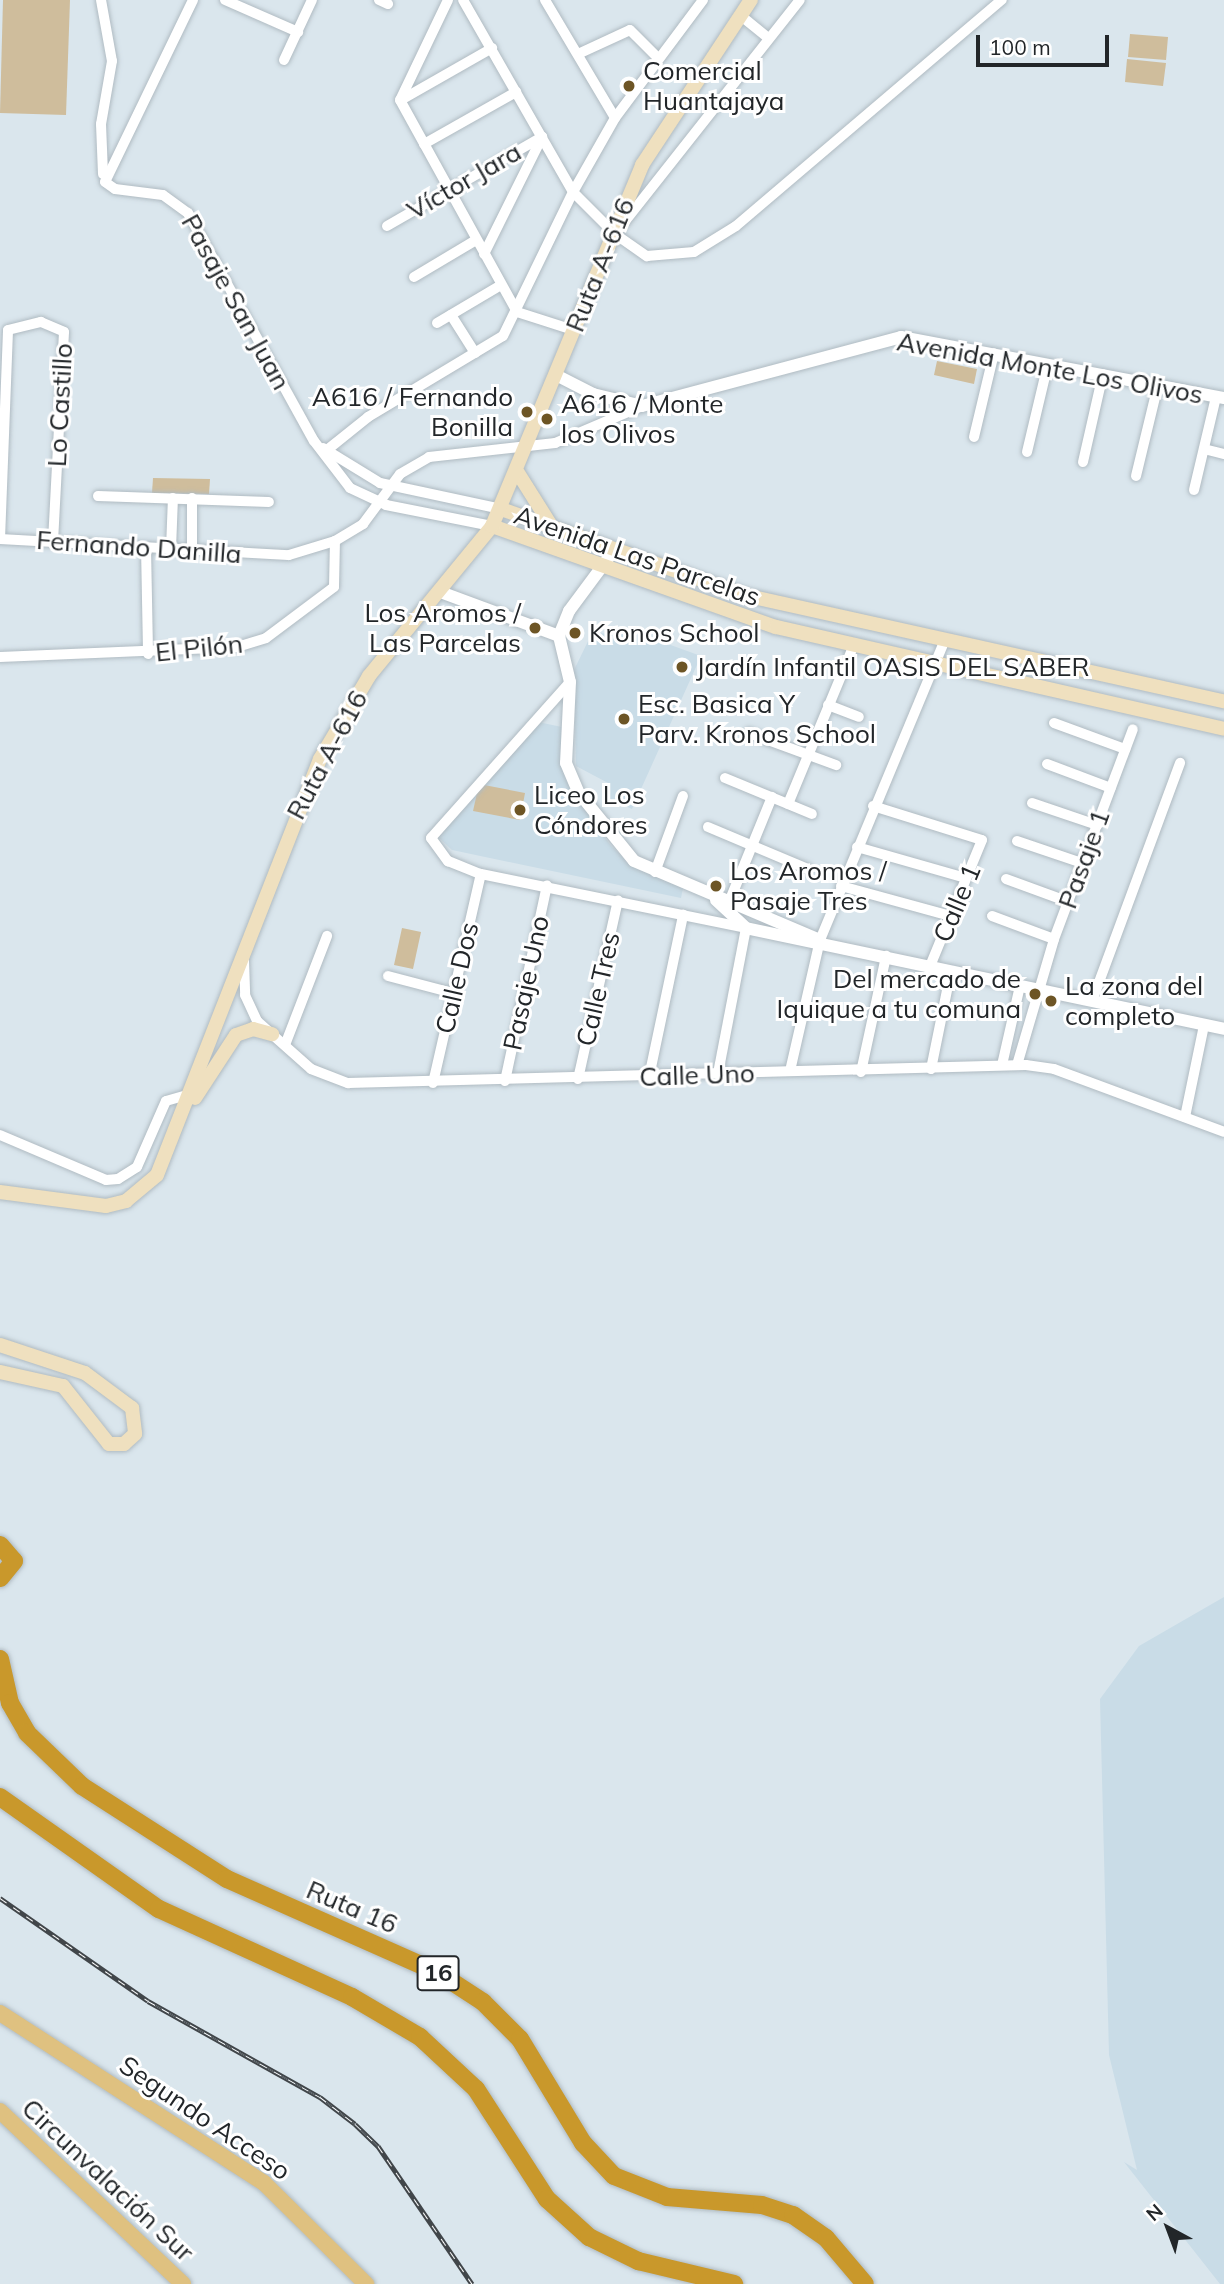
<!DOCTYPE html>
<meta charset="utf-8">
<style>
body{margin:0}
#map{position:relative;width:1224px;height:2284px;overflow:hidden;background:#dae6ed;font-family:Mulish,sans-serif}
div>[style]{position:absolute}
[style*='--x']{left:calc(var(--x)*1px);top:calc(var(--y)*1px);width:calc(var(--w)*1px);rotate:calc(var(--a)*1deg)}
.built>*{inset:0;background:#c9dce7}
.green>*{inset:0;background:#cfbd9c}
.roads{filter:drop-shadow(0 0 2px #b0bbc2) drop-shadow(0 0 2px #b0bbc2)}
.minor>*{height:10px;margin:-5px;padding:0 5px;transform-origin:5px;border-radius:5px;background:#fff}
.tertiary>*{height:12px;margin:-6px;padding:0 6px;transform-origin:6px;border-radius:6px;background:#fff}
.secondary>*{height:14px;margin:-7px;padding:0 7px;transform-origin:7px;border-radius:7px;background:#efe0bf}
.primary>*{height:16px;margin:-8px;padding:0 8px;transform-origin:8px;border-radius:8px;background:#dfc180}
.motorway>*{height:18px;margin:-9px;padding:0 9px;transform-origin:9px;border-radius:9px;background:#c9982b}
.rail>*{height:5px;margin-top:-2.5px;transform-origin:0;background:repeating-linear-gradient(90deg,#fff 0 8px,#41464a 0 16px);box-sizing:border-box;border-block:2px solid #41464a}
.dots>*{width:19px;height:19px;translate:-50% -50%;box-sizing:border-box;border:4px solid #fff;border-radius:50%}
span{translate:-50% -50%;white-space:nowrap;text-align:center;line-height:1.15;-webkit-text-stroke:6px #fff;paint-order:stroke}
.shield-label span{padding:2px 5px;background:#fff;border:2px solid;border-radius:5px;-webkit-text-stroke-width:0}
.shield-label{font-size:24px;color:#222629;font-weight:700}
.poi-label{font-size:26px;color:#222629}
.left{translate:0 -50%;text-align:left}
.right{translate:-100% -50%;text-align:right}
.street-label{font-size:26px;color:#222629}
.north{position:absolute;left:1133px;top:2193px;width:70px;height:70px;-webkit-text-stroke:5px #fff;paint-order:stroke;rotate:319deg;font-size:19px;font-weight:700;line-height:28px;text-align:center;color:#222629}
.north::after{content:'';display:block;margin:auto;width:24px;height:32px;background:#222629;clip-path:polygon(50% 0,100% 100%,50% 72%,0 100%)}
.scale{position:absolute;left:976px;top:35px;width:133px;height:32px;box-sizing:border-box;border:4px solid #222629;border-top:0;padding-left:9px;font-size:21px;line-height:24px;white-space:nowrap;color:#222629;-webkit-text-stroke:5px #fff;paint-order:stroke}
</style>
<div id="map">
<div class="built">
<div style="clip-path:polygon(592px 633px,643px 635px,701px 656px,632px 809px,603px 796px,610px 784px,576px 766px,574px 670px)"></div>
<div style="clip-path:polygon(533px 721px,562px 727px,562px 765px,575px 795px,611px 846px,632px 866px,683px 888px,681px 898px,452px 850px,437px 836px)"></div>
<div style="clip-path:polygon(1224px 1597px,1224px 2284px,1220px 2284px,1124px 2162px,1137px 2170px,1109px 2055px,1100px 1699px,1139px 1646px)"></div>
</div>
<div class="green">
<div style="clip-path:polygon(3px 0,70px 0,66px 115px,0 113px)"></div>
<div style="clip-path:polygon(1130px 34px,1168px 37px,1166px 60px,1128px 57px)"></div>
<div style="clip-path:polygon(1127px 59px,1166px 63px,1163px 86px,1125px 82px)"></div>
<div style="clip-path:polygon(937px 361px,977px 369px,974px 384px,934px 375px)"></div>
<div style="clip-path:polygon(153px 478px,210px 479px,209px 494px,152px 493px)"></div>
<div style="clip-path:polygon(479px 784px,525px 793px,520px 820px,473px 811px)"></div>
<div style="clip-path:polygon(402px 928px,421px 932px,413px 969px,394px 965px)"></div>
</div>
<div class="roads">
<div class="minor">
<div style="--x:101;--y:0;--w:62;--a:79.8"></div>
<div style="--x:112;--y:61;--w:64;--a:99.9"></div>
<div style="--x:101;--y:124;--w:50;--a:87.7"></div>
<div style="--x:193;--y:0;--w:202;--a:115.8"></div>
<div style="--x:105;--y:182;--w:12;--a:35"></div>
<div style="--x:115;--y:189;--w:48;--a:7.1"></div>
<div style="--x:163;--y:195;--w:31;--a:36"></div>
<div style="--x:188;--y:213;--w:260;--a:61.1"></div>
<div style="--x:314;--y:441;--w:59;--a:52.5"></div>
<div style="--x:350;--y:488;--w:40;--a:25"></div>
<div style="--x:386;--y:505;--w:108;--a:11.2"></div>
<div style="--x:225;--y:0;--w:80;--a:23.7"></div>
<div style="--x:379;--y:0;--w:10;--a:24"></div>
<div style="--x:448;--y:0;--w:111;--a:115.6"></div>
<div style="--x:400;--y:100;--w:242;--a:61.1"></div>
<div style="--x:517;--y:312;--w:59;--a:17.8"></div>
<div style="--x:545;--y:0;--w:137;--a:59.3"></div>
<div style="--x:703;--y:0;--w:147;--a:126.7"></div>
<div style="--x:615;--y:118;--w:85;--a:119.6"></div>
<div style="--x:573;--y:192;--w:59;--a:45"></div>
<div style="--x:615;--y:234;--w:298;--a:-51.7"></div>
<div style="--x:740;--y:15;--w:35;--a:39"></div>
<div style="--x:578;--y:54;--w:57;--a:-24.8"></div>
<div style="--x:630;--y:30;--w:40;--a:45"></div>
<div style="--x:284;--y:60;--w:66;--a:-65"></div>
<div style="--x:401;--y:100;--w:105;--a:-29.7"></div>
<div style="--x:424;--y:144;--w:106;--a:-29.5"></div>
<div style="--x:387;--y:226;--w:179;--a:-29.9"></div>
<div style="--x:615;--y:234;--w:39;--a:35"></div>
<div style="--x:647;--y:256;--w:47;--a:-4.9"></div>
<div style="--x:694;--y:252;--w:49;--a:-31.8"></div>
<div style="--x:736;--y:226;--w:349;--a:-40.4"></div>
<div style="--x:484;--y:254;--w:131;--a:-63.6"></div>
<div style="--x:414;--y:277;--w:72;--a:-30.8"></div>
<div style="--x:451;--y:315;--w:45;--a:57.7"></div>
<div style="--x:437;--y:323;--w:74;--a:-30.7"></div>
<div style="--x:974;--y:437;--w:86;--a:-76.6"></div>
<div style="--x:323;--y:448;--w:67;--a:31.6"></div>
<div style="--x:380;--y:483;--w:124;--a:12.1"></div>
<div style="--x:1204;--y:449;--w:21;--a:14"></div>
<div style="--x:327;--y:450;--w:53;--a:-38.8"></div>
<div style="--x:368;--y:417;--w:157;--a:-31"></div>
<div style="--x:503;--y:336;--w:160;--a:-64.1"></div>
<div style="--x:573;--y:192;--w:221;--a:-119.8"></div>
<div style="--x:1027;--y:452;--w:90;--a:-76.6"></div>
<div style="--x:1083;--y:462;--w:90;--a:-77.2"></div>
<div style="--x:1136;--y:476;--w:94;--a:-76.4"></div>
<div style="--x:1194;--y:490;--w:96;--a:-76.7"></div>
<div style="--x:98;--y:496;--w:171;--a:2"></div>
<div style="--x:0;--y:539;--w:289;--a:3.2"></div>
<div style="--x:289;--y:555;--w:48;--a:-16.9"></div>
<div style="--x:335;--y:541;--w:33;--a:-31"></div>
<div style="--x:363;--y:524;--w:62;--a:-53.5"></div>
<div style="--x:400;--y:474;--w:34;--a:-30"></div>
<div style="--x:429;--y:457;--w:127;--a:-6.3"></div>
<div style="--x:555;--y:443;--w:95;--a:-23"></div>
<div style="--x:0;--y:539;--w:209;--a:-87.8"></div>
<div style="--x:8;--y:330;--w:34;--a:-14"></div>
<div style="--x:41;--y:322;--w:25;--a:23"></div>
<div style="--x:64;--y:332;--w:207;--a:93"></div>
<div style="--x:146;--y:547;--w:107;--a:88.9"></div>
<div style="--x:171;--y:549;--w:51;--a:-87.8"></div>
<div style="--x:192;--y:551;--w:53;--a:-90"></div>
<div style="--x:0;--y:657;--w:237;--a:-2.4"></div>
<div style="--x:237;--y:647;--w:30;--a:-17"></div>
<div style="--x:266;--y:638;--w:85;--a:-36.9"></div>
<div style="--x:334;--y:587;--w:46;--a:-88.8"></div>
<div style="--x:570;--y:682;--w:209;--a:131.7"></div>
<div style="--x:431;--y:838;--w:29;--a:54"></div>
<div style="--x:448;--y:861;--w:35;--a:22"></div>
<div style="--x:481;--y:874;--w:270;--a:11.5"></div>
<div style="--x:746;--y:928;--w:149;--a:100.9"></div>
<div style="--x:828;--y:705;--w:33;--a:21"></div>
<div style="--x:1054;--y:723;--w:76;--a:20.1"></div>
<div style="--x:749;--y:733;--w:93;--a:20.2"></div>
<div style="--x:1047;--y:764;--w:68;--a:20.6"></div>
<div style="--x:725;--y:778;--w:94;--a:22.5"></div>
<div style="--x:1032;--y:803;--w:69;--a:18.7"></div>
<div style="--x:788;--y:804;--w:172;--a:-67.5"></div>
<div style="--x:873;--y:806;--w:114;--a:17.3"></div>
<div style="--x:982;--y:840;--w:136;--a:112.4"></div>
<div style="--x:708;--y:827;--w:108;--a:22.8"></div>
<div style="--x:1017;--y:841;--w:69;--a:18.7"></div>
<div style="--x:857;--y:847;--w:113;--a:15.9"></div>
<div style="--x:655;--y:872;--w:81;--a:-69.8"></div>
<div style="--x:1006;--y:879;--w:67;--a:20.1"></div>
<div style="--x:841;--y:886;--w:114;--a:15.3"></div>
<div style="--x:727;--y:907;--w:119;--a:-67.8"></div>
<div style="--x:992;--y:916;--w:66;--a:20.4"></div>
<div style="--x:244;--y:961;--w:34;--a:88"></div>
<div style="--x:245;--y:995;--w:29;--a:65"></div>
<div style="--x:257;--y:1021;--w:72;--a:41.6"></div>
<div style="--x:311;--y:1069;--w:40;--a:21"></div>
<div style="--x:348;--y:1083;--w:678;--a:-1.52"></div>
<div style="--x:1026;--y:1065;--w:28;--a:8"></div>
<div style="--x:1054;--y:1069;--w:181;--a:20.3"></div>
<div style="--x:388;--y:976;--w:67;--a:14.7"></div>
<div style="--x:1092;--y:1001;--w:254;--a:-69.7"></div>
<div style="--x:285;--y:1045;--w:117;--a:-68.9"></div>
<div style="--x:1002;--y:1065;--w:81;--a:-77.2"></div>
<div style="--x:1017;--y:1065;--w:131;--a:-73.6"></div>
<div style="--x:1054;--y:939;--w:224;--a:-69.4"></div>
<div style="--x:931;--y:1069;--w:100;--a:-78.5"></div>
<div style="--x:790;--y:1071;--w:134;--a:-77.1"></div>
<div style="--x:820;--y:940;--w:326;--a:-67.4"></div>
<div style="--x:861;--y:1072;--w:119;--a:-77.8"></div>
<div style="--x:649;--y:1077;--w:166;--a:-78.1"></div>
<div style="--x:578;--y:1079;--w:183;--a:-77.4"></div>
<div style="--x:505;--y:1081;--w:200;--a:-77.9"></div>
<div style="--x:433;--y:1083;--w:214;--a:-77.1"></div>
<div style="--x:1185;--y:1117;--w:94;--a:-78.3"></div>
<div style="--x:0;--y:1135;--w:115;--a:23"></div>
<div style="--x:106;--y:1180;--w:12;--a:-5"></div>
<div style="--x:118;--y:1179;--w:22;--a:-32"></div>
<div style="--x:137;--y:1167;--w:72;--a:-66.3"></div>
<div style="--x:166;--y:1101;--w:29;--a:-16"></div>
</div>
<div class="tertiary">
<div style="--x:556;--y:375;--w:42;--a:27.2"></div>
<div style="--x:593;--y:394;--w:50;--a:13.8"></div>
<div style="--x:642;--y:406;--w:268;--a:-14.9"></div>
<div style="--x:901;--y:337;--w:329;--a:10.7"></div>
<div style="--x:615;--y:549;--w:77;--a:126.6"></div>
<div style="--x:569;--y:611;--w:27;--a:112"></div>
<div style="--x:559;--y:636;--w:47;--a:76.6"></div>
<div style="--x:570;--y:682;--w:81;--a:92.8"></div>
<div style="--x:566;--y:763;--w:33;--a:67"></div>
<div style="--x:579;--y:793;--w:87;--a:51"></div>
<div style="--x:634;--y:861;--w:202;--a:23"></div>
<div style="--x:443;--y:593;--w:124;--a:20.3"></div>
<div style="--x:716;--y:900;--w:41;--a:43"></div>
<div style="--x:746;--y:928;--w:489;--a:11.9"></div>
</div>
<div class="secondary">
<div style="--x:518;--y:473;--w:60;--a:57.9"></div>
<div style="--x:501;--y:509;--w:258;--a:19.5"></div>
<div style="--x:744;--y:595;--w:492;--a:12.5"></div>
<div style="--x:492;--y:526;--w:301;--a:19.6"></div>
<div style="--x:776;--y:627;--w:459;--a:12.8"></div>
<div style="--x:195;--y:1098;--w:75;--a:-56.9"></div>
<div style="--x:236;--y:1035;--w:18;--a:-19"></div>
<div style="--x:253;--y:1029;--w:20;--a:15"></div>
<div style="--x:0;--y:1192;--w:107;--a:7.5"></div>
<div style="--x:106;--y:1206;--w:21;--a:-14"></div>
<div style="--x:126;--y:1201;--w:40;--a:-40"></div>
<div style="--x:157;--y:1175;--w:447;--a:-68.6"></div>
<div style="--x:320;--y:759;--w:96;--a:-59.4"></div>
<div style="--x:369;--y:676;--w:194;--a:-50.6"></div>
<div style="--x:492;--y:526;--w:391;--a:-67.4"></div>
<div style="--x:642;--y:165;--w:198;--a:-56.6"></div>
<div style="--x:0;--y:1345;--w:89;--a:18.2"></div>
<div style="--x:85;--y:1373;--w:59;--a:36.7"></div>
<div style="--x:132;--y:1408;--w:26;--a:83"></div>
<div style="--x:135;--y:1434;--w:15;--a:138"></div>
<div style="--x:124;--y:1444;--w:15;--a:180"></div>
<div style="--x:109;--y:1444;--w:74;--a:-128.4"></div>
<div style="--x:63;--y:1386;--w:65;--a:-167.5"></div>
</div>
<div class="primary">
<div style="--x:0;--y:2013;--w:314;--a:32.8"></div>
<div style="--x:264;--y:2183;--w:144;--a:44.7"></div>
<div style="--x:0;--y:2111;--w:252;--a:43.4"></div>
</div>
<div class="motorway">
<div style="--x:0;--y:1545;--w:21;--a:49"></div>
<div style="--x:14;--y:1561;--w:22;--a:129"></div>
<div style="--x:0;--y:1659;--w:45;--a:77.2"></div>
<div style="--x:10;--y:1703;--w:34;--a:60"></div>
<div style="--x:27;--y:1733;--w:76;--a:43.9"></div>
<div style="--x:82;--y:1786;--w:172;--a:32.7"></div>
<div style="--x:227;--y:1879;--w:230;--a:23.9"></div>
<div style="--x:437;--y:1972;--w:55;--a:33.1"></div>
<div style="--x:483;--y:2002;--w:52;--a:45"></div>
<div style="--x:520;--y:2039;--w:122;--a:58.8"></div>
<div style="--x:583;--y:2143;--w:45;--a:46.8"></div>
<div style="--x:614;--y:2176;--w:57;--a:21.6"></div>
<div style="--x:667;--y:2197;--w:95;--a:4.8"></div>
<div style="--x:762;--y:2205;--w:33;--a:18"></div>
<div style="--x:793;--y:2215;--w:40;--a:34.9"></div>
<div style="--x:826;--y:2238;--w:60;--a:49.7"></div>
<div style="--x:0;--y:1797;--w:194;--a:35.2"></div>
<div style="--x:159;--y:1909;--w:212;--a:24.5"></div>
<div style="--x:352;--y:1997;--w:79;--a:30.5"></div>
<div style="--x:420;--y:2037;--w:76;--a:42.9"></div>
<div style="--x:476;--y:2089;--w:131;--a:57.2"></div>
<div style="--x:547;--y:2199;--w:57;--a:42.1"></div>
<div style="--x:589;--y:2237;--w:55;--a:26.1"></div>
<div style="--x:638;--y:2261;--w:99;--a:13.5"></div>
</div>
</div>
<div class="rail">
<div style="--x:0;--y:1898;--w:180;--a:34.8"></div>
<div style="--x:148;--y:2001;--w:197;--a:29.2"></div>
<div style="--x:320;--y:2097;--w:44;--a:37.6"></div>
<div style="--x:355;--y:2124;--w:32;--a:44"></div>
<div style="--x:378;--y:2146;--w:167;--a:55.7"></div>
</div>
<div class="dots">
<div style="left:629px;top:86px;background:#6d5525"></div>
<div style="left:527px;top:412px;background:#6d5525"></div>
<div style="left:547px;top:419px;background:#6d5525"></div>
<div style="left:535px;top:628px;background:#6d5525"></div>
<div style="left:575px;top:633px;background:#6d5525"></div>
<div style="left:682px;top:667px;background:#6d5525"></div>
<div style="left:624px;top:719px;background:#6d5525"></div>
<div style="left:520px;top:810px;background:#6d5525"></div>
<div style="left:716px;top:886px;background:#6d5525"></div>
<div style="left:1035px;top:994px;background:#6d5525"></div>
<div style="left:1051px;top:1001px;background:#6d5525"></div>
</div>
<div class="shield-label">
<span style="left:438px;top:1973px">16</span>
</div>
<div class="poi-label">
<span class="left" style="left:643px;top:86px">Comercial<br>Huantajaya</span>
<span class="right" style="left:513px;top:412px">A616 / Fernando<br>Bonilla</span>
<span class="left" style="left:561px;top:419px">A616 / Monte<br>los Olivos</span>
<span class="right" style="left:521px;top:628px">Los Aromos /<br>Las Parcelas</span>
<span class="left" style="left:589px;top:633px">Kronos School</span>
<span class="left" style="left:696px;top:667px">Jardín Infantil OASIS DEL SABER</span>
<span class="left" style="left:638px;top:719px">Esc. Basica Y<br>Parv. Kronos School</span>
<span class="left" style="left:534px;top:810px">Liceo Los<br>Cóndores</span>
<span class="left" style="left:730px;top:886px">Los Aromos /<br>Pasaje Tres</span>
<span class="right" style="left:1021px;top:994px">Del mercado de<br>Iquique a tu comuna</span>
<span class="left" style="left:1065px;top:1001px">La zona del<br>completo</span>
</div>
<div class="street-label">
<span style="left:464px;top:181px;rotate:-30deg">Víctor Jara</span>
<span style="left:600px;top:265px;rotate:-68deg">Ruta A-616</span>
<span style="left:236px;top:302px;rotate:61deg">Pasaje San Juan</span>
<span style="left:1050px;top:368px;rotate:10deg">Avenida Monte Los Olivos</span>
<span style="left:60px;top:405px;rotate:-87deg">Lo Castillo</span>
<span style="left:139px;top:547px;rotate:4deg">Fernando Danilla</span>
<span style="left:637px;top:556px;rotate:19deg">Avenida Las Parcelas</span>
<span style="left:199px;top:648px;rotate:-6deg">El Pilón</span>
<span style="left:327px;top:755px;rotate:-62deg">Ruta A-616</span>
<span style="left:1084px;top:859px;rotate:-70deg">Pasaje 1</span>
<span style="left:957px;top:903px;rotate:-67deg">Calle 1</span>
<span style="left:457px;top:978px;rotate:-77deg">Calle Dos</span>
<span style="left:526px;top:983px;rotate:-78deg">Pasaje Uno</span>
<span style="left:598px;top:989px;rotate:-77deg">Calle Tres</span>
<span style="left:697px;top:1075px;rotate:-2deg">Calle Uno</span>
<span style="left:352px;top:1907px;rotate:23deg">Ruta 16</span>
<span style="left:205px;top:2118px;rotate:34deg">Segundo Acceso</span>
<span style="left:108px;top:2180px;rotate:43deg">Circunvalación Sur</span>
</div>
<div class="north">N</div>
<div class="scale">100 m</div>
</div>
